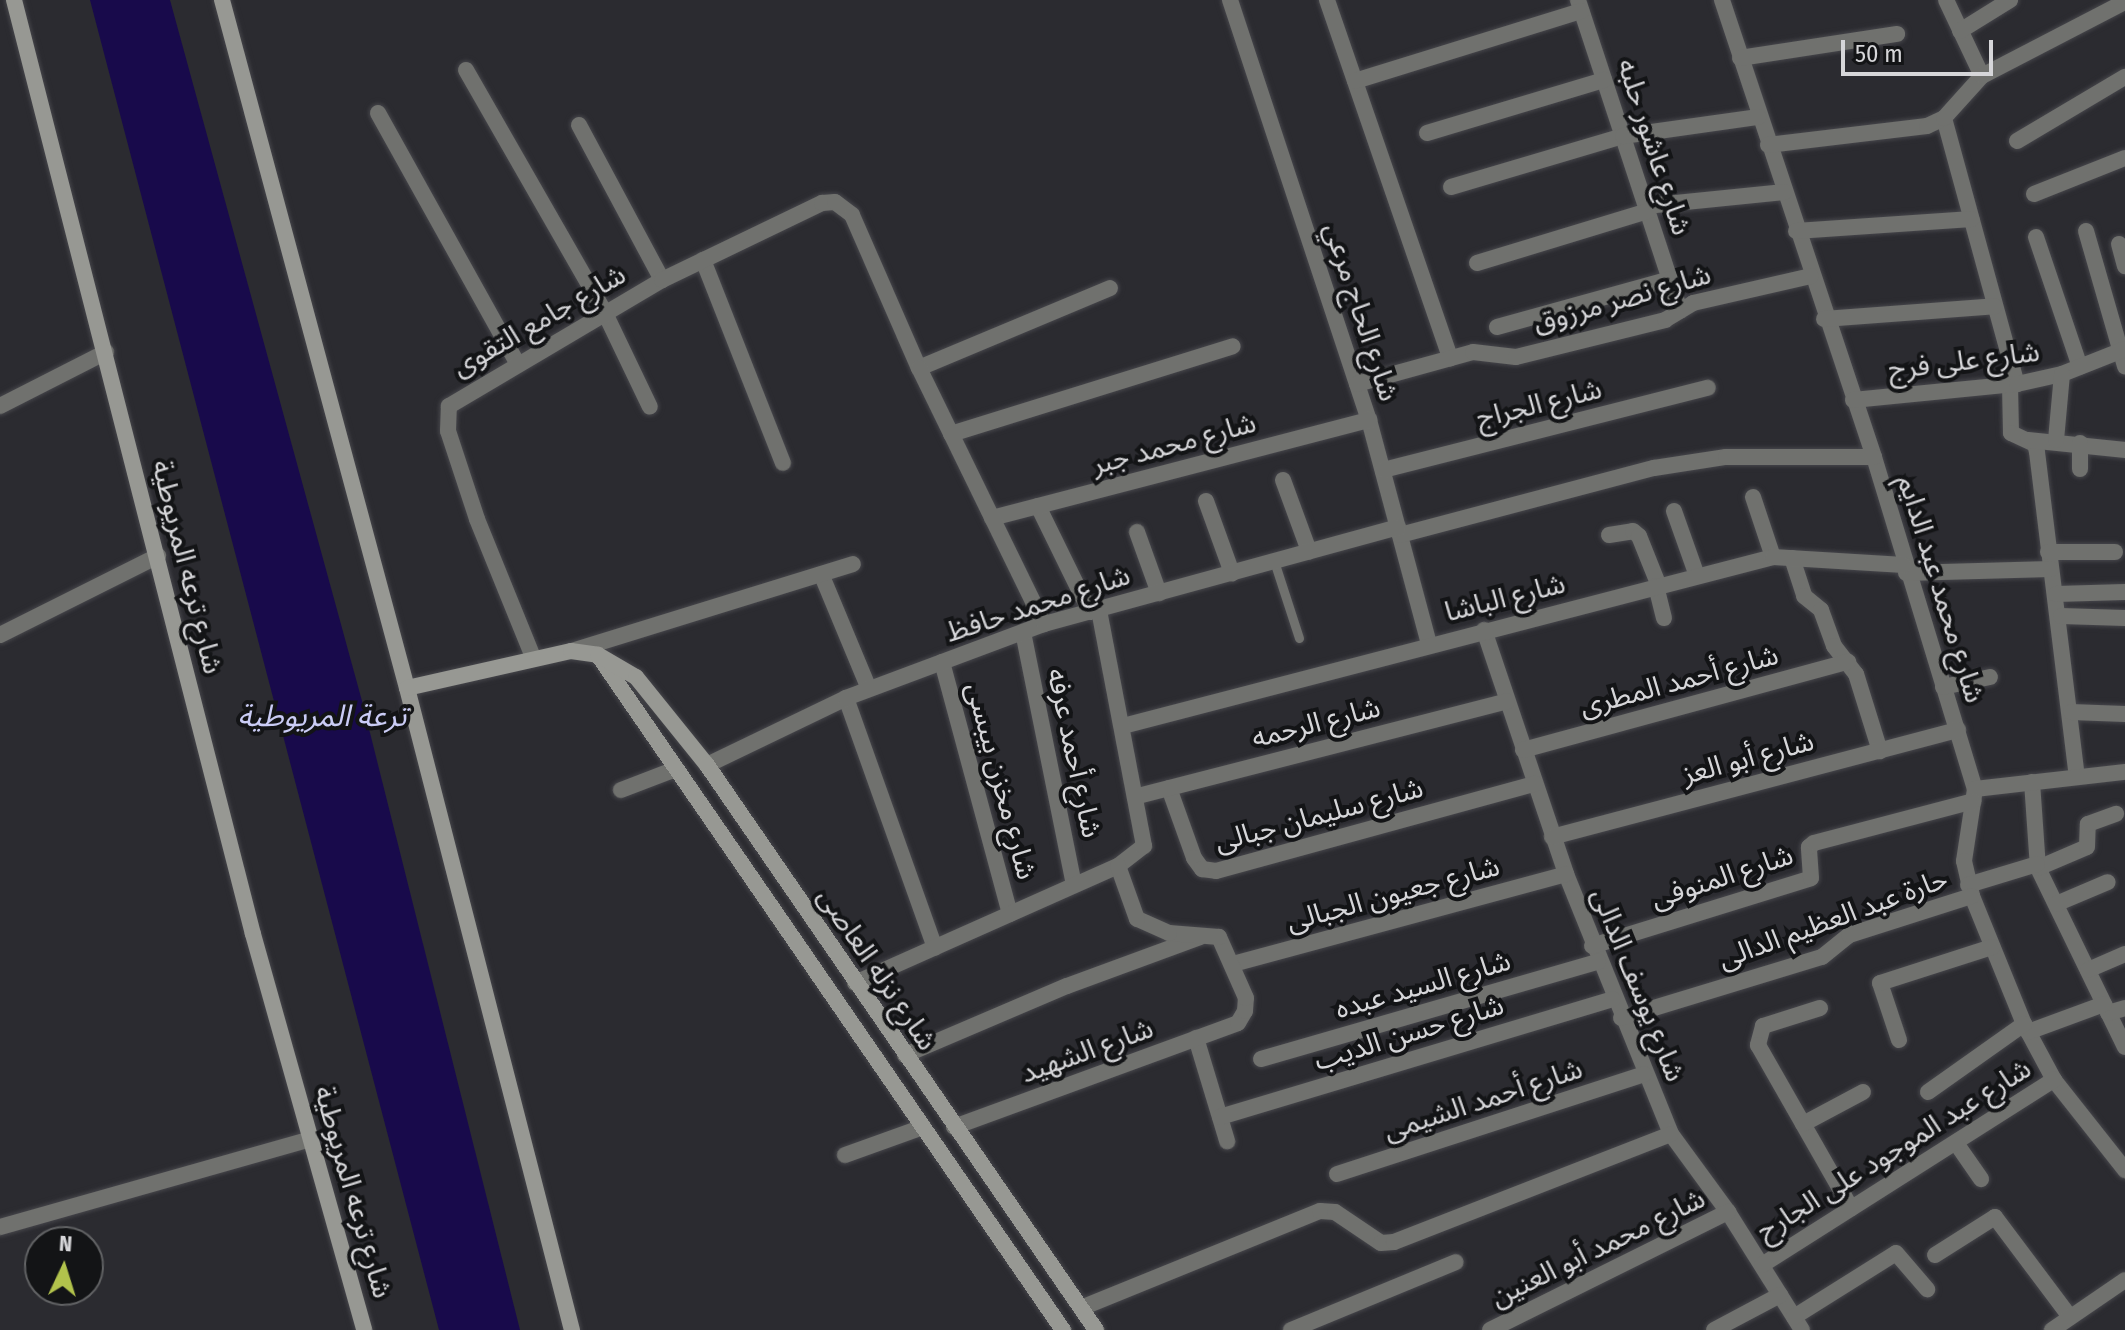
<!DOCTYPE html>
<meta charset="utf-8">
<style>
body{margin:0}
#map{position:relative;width:2125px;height:1330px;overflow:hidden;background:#2b2b30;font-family:"Fira Sans Condensed","Noto Sans Arabic",sans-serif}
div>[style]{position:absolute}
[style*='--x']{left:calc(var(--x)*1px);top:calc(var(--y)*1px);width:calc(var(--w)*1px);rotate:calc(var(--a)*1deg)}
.water>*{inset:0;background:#180a4b}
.roads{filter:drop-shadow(0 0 2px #46464b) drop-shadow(0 0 2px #46464b)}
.lane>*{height:9px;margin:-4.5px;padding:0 4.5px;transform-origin:4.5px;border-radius:4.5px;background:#70716e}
.street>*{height:16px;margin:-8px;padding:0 8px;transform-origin:8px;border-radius:8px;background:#70716e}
.secondary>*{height:16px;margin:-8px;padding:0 8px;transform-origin:8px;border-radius:8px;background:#979893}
span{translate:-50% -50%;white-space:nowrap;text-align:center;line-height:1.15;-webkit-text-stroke:8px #131416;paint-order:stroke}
.street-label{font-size:28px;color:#d6d6d9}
.water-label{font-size:30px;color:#caccf5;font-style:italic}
.north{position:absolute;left:24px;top:1226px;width:80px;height:80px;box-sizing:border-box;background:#131416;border:2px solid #616264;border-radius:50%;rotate:4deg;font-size:22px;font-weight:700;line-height:32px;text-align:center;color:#d6d6d9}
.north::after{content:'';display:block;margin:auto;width:28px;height:36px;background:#b2c34c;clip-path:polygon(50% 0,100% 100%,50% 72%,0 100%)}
.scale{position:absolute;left:1841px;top:40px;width:152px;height:36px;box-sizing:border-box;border:4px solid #d6d6d9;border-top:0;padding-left:10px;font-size:24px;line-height:28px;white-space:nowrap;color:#d6d6d9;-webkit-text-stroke:6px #131416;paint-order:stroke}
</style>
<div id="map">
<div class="water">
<div style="clip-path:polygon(90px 0,170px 0,362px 701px,520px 1330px,439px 1330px)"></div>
</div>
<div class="roads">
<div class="lane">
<div style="--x:1274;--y:561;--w:81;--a:72"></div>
</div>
<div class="street">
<div style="--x:1230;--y:0;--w:442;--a:71.7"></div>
<div style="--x:1369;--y:420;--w:232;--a:75"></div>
<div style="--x:1327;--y:0;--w:379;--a:71"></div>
<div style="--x:1578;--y:0;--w:327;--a:71.8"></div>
<div style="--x:1722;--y:0;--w:482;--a:71.6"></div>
<div style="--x:1874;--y:457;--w:347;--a:73.1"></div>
<div style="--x:1975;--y:789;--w:73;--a:98.7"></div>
<div style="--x:1964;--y:861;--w:36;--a:77"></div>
<div style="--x:1972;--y:896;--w:138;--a:67.9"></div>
<div style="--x:2024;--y:1024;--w:64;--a:61.8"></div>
<div style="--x:2054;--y:1080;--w:115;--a:51.7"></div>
<div style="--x:1946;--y:0;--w:84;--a:64.7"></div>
<div style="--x:1960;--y:31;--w:59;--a:-31.8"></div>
<div style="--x:1740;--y:58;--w:159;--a:-8.7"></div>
<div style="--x:466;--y:70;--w:278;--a:60.2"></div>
<div style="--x:604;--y:311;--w:106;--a:64.4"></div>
<div style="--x:1355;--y:81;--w:237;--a:-17.2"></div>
<div style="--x:378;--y:113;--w:286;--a:60.9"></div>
<div style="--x:1944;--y:118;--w:276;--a:74.7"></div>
<div style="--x:579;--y:125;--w:176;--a:61.8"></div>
<div style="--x:1427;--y:133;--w:185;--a:-16.7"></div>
<div style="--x:2017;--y:141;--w:126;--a:-30.7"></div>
<div style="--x:1768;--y:145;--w:160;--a:-6.8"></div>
<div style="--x:1927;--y:126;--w:19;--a:-25"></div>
<div style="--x:1944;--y:118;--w:57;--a:-47.9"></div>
<div style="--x:1982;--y:76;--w:161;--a:-27.4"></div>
<div style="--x:1451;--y:187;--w:179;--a:-16.5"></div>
<div style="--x:1623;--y:136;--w:137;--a:-8"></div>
<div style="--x:2034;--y:194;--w:98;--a:-21.6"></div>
<div style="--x:1646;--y:206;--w:139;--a:-5.8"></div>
<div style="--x:1796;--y:231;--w:176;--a:-3.9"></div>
<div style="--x:2086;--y:231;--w:141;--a:73.9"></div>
<div style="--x:2036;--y:237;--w:137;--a:71.3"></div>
<div style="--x:2119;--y:244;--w:23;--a:75"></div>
<div style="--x:703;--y:260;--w:218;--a:68.5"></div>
<div style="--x:1477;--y:263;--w:179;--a:-16.9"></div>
<div style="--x:1824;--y:319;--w:171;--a:-4.3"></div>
<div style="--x:1497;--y:327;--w:180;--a:-15.5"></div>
<div style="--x:919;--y:368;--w:207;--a:-22.7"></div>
<div style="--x:1357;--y:384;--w:120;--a:-15.4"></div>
<div style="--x:1473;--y:352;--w:43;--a:6.6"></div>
<div style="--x:1516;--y:357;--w:154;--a:-13.9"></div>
<div style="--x:1665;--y:320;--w:33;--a:-31"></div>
<div style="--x:1693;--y:303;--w:121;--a:-12.9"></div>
<div style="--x:2010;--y:385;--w:48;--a:88.8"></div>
<div style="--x:2011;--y:433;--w:26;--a:25"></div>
<div style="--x:2035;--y:444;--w:8;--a:76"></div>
<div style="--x:2037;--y:452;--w:327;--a:83"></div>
<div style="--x:1853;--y:400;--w:165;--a:-5.6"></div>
<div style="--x:2017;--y:384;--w:46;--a:-12.5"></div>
<div style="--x:2062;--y:374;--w:68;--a:-21.6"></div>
<div style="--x:0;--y:406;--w:119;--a:-27"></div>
<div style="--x:951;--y:434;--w:295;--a:-17.3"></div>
<div style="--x:2028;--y:440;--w:98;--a:5.9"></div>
<div style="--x:2056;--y:440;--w:66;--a:-84.8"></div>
<div style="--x:2080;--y:469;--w:26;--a:-90"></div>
<div style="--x:1383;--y:470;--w:335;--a:-14.2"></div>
<div style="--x:1283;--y:480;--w:76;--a:69.9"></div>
<div style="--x:1753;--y:497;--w:63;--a:71.6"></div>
<div style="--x:1206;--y:501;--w:77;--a:70.1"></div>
<div style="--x:1038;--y:506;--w:118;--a:63.9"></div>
<div style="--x:1674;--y:511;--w:69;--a:70.5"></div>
<div style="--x:992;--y:518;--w:390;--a:-14.6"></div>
<div style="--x:1137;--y:532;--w:65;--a:70.2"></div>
<div style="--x:1400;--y:535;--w:263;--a:-14.8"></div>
<div style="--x:1654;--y:468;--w:73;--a:-8.7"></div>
<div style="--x:1726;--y:457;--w:148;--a:0"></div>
<div style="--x:1609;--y:535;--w:24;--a:-9"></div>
<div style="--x:1633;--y:531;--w:8;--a:40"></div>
<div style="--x:1639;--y:536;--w:54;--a:68.2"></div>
<div style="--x:2048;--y:552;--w:67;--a:0"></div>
<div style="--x:1792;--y:558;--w:40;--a:72"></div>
<div style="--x:1804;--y:596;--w:22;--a:39"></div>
<div style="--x:1821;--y:610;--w:38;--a:70"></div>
<div style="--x:1834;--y:646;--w:36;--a:52"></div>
<div style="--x:1856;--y:674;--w:81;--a:72.7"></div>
<div style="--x:1906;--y:573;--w:145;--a:-1.6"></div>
<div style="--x:822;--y:576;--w:122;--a:67.4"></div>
<div style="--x:1656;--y:586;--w:33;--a:76"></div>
<div style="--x:2056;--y:594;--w:69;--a:-1.7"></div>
<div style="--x:2061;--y:616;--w:64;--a:1.8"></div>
<div style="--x:1484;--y:630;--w:257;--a:71.4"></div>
<div style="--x:1566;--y:874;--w:280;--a:68"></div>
<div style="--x:1671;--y:1134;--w:97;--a:53.8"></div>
<div style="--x:1728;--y:1212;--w:139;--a:57.9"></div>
<div style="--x:1023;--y:632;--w:258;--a:78.6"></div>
<div style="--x:0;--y:635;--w:177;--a:-26.6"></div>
<div style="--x:572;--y:651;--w:294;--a:-17.2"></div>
<div style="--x:533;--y:657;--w:149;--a:-112.1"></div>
<div style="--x:477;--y:519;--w:93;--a:-108.2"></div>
<div style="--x:448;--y:431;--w:25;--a:-88"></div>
<div style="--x:449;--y:406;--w:247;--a:-30.6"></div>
<div style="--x:662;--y:280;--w:178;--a:-25.7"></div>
<div style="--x:822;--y:203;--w:13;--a:-4"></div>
<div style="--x:835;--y:202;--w:21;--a:37"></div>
<div style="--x:852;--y:215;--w:167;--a:66.4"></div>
<div style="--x:919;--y:368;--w:285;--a:64"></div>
<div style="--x:942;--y:662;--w:261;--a:74.9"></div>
<div style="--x:1943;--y:687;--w:48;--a:-12"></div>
<div style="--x:846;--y:698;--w:265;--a:70.4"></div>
<div style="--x:2071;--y:712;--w:54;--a:2.1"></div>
<div style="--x:1123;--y:726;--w:672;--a:-14.57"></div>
<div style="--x:1773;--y:557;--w:131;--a:3.5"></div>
<div style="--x:1523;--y:750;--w:337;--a:-15.2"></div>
<div style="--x:707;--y:765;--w:154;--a:-25.7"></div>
<div style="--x:846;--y:698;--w:211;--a:-20.5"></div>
<div style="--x:1044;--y:624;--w:367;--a:-15.3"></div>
<div style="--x:2032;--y:782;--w:86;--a:86"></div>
<div style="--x:2038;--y:868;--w:199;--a:64.1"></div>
<div style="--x:1169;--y:788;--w:74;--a:70.3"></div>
<div style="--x:1194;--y:858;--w:14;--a:54"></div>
<div style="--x:1202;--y:869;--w:14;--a:8"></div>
<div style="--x:1216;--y:871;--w:331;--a:-15.3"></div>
<div style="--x:1975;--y:789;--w:151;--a:-6.5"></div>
<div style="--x:621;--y:790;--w:59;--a:-20.9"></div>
<div style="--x:1138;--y:796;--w:381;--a:-14.4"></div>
<div style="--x:1552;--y:837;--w:420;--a:-14.8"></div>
<div style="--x:2038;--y:868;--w:53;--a:-23.2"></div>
<div style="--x:2087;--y:847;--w:23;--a:-88"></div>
<div style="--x:2088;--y:824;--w:30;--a:-20"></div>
<div style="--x:1968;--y:885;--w:72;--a:-16.9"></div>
<div style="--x:2056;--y:904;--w:56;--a:-22.9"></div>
<div style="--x:1592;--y:946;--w:229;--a:-17.2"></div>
<div style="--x:1811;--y:878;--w:31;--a:-94"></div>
<div style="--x:1809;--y:847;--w:6;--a:-39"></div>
<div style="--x:1814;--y:843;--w:165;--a:-14.7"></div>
<div style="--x:1233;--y:964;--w:345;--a:-15.1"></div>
<div style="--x:2088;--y:970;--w:40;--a:-23.4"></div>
<div style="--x:855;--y:983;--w:288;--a:-24"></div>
<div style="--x:1118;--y:866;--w:33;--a:-38"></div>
<div style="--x:1144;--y:846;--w:240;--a:-100.8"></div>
<div style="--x:1820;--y:1008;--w:60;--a:162.5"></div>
<div style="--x:1763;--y:1026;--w:20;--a:105"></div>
<div style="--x:1758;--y:1045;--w:188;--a:60.3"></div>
<div style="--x:2108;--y:1013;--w:18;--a:-16"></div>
<div style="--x:1621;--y:1018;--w:210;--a:-16.9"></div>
<div style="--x:1822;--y:957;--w:35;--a:-39"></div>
<div style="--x:1849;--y:935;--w:129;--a:-17.6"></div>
<div style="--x:2028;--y:1032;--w:81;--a:-20.2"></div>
<div style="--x:1196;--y:1038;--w:108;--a:73.2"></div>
<div style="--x:1899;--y:1040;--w:60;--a:-108.4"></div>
<div style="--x:1880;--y:983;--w:118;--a:-17.8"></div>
<div style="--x:905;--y:1055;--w:176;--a:-23.1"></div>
<div style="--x:1067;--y:986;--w:142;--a:-20.2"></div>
<div style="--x:1261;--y:1059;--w:351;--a:-16.1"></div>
<div style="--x:1928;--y:1092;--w:118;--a:-35.3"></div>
<div style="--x:1220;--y:1117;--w:410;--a:-16.7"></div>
<div style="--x:1803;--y:1124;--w:68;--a:-28.1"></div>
<div style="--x:954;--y:1127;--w:302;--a:-20.1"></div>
<div style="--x:1238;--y:1023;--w:14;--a:-60"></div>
<div style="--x:1245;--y:1011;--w:13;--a:-86"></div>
<div style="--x:1246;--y:998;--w:67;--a:-113.9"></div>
<div style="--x:1219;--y:937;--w:50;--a:-175.4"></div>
<div style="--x:1169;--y:933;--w:35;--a:-156"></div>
<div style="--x:1137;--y:919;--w:56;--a:-109.7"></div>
<div style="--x:1956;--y:1143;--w:44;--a:55.2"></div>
<div style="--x:845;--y:1155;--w:83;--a:-19.7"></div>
<div style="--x:1337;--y:1174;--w:323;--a:-18"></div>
<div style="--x:0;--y:1227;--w:323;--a:-15.8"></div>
<div style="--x:1935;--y:1255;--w:71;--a:-32.3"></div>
<div style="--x:1995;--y:1217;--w:125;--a:53.1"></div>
<div style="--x:1762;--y:1265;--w:346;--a:-32.4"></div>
<div style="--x:1081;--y:1308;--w:258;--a:-22.1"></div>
<div style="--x:1320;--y:1211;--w:15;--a:4"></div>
<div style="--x:1335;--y:1212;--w:55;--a:34"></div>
<div style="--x:1381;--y:1243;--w:13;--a:-4"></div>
<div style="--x:1394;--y:1242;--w:297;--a:-21.3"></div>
<div style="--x:1794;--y:1317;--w:120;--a:-32.1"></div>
<div style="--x:1896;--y:1253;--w:48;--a:49.3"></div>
<div style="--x:1291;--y:1330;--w:178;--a:-22.4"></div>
<div style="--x:1490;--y:1330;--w:266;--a:-26.4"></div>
<div style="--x:1714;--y:1330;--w:75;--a:-27.9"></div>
<div style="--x:2052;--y:1330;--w:88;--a:-34.4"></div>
</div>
<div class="secondary">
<div style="--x:14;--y:0;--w:964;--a:75.65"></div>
<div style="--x:253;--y:934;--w:411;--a:74.3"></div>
<div style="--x:222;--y:0;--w:712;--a:74.95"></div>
<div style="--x:407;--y:688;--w:663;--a:75.59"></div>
<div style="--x:598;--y:655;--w:820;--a:55.44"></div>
<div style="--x:407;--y:688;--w:168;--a:-12.7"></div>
<div style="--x:571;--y:651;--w:27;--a:8"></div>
<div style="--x:598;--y:655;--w:44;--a:30.1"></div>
<div style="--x:636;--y:677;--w:113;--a:51.1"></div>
<div style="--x:707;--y:765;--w:686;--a:55.45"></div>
</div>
</div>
<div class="street-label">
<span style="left:1654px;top:147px;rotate:72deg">شارع عاشور حلبه</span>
<span style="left:1622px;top:299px;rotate:-16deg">شارع نصر مرزوق</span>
<span style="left:1361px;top:312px;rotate:72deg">شارع الحاج مرعي</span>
<span style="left:539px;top:321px;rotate:-30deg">شارع جامع التقوى</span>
<span style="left:1964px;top:361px;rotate:-7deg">شارع على فرج</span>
<span style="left:1539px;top:404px;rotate:-14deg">شارع الجراج</span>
<span style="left:1174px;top:444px;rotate:-15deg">شارع محمد جبر</span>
<span style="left:187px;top:567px;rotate:76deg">شارع ترعه المريوطية</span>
<span style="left:1941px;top:589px;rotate:73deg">شارع محمد عبد الدايم</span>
<span style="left:1505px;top:598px;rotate:-14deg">شارع الباشا</span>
<span style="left:1038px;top:604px;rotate:-18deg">شارع محمد حافظ</span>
<span style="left:1679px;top:681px;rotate:-15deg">شارع أحمد المطرى</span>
<span style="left:1316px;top:723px;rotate:-14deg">شارع الرحمه</span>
<span style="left:1074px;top:753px;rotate:78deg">شارع أحمد عرفه</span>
<span style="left:1748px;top:758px;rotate:-15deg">شارع أبو العز</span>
<span style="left:1001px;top:781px;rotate:75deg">شارع مخزن بيبسى</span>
<span style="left:1319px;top:815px;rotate:-15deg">شارع سليمان جبالى</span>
<span style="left:1722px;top:877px;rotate:-18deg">شارع المنوفى</span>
<span style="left:1393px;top:894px;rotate:-15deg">شارع جعيون الجبالى</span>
<span style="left:1833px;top:919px;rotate:-20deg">حارة عبد العظيم الدالى</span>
<span style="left:877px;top:969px;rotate:56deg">شارع نزله العاصى</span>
<span style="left:1423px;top:985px;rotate:-16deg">شارع السيد عبده</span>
<span style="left:1638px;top:985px;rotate:68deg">شارع يوسف الدالى</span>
<span style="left:1409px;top:1033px;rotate:-17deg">شارع حسن الديب</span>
<span style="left:1087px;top:1051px;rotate:-20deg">شارع الشهيد</span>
<span style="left:1483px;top:1100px;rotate:-18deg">شارع أحمد الشيمى</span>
<span style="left:1894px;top:1150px;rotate:-32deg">شارع عبد الموجود على الجارح</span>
<span style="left:353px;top:1192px;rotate:74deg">شارع ترعه المريوطية</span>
<span style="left:1598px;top:1248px;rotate:-26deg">شارع محمد أبو العنين</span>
</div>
<div class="water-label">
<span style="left:322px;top:716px">ترعة المريوطية</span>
</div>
<div class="north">N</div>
<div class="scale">50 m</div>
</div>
